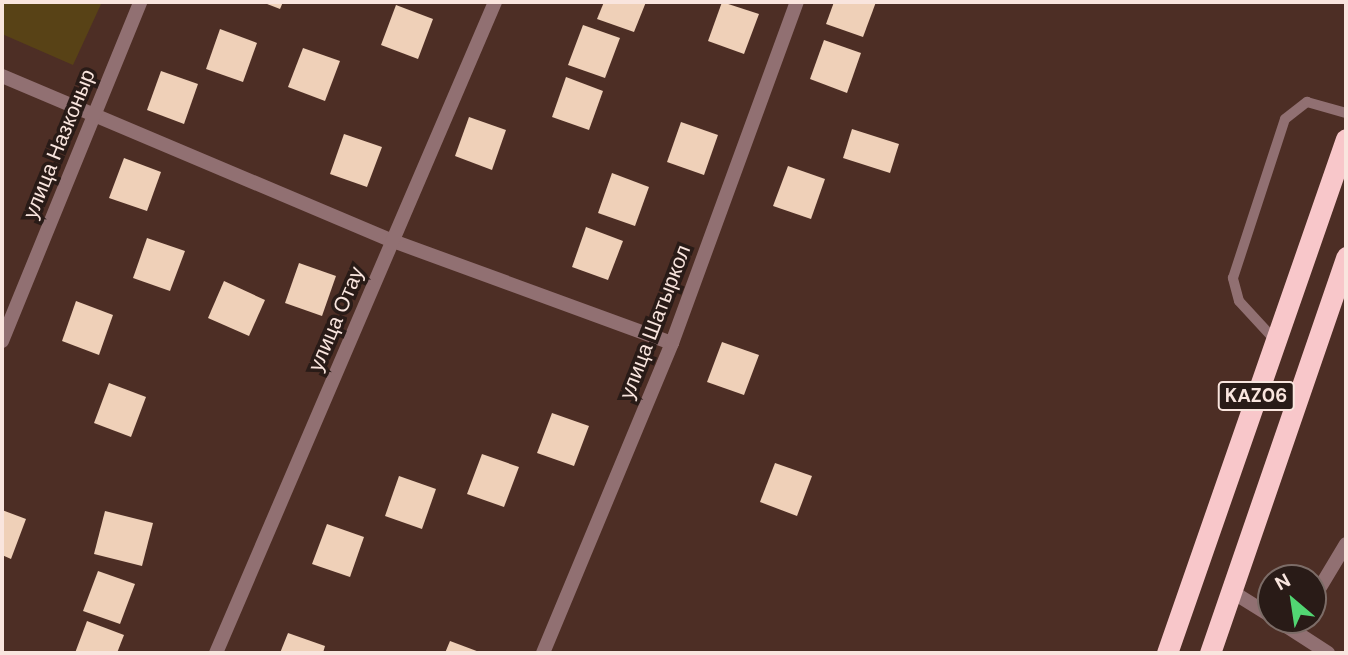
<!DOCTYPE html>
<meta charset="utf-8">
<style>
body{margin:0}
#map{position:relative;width:1348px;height:655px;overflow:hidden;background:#4d2e25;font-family:"DM Sans",sans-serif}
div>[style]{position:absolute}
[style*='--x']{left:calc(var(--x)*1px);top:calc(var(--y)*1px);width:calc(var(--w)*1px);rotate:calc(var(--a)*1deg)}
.green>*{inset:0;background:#584216}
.building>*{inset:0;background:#efd0b8}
.lane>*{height:10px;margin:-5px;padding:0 5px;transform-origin:5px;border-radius:5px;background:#917072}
.street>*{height:14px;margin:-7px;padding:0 7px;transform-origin:7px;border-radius:7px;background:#917072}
.highway>*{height:21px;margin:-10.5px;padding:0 10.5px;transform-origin:10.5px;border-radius:10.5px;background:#f8c7ca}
span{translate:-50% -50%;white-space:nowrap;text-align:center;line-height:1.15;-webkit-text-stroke:7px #291b17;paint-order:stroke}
.shield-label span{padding:2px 5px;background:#291b17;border:2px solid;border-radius:5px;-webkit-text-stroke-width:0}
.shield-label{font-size:19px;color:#f9e5de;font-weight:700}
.street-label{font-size:21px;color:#f9e5de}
.frame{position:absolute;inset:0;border:4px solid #f9e5de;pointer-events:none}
.north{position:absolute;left:1257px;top:564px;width:70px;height:70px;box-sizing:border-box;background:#291b17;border:2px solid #7c6c67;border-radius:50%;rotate:331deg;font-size:19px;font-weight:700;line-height:28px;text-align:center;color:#f9e5de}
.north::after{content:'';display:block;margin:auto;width:24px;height:32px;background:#52d673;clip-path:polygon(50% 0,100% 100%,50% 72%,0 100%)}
</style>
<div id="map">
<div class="green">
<div style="clip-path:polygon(2px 2px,102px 2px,73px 65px,2px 34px)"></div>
</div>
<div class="building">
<div style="clip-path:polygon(262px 2px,283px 2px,280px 9px)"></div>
<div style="clip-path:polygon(604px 2px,646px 2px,634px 32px,597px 19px)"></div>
<div style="clip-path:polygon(722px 2px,759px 14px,744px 54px,708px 41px)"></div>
<div style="clip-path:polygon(834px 2px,876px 2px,863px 37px,826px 24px)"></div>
<div style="clip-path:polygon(396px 5px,433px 19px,418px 59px,381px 45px)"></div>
<div style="clip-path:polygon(583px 25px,620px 38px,605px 78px,568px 65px)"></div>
<div style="clip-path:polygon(220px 29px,257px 43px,243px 82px,206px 69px)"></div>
<div style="clip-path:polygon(824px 40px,861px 53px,847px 93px,810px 79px)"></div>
<div style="clip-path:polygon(303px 48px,340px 61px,325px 101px,288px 87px)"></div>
<div style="clip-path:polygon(161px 71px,198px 84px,184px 124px,147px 110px)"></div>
<div style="clip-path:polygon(566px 77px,603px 91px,589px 130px,552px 117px)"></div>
<div style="clip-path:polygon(469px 117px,506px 130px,492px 170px,455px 156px)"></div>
<div style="clip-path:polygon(681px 122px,718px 135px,704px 175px,667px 162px)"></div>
<div style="clip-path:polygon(852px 129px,899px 144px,890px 173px,843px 158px)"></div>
<div style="clip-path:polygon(344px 134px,382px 147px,367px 187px,330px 174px)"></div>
<div style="clip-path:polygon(124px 158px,161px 172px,147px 211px,109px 198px)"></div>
<div style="clip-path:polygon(788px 166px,825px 179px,811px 219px,773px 206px)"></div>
<div style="clip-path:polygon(612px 173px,649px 187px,635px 226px,598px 213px)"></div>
<div style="clip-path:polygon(586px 227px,623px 241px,608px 280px,572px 267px)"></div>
<div style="clip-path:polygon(147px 238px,185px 251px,170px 291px,133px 278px)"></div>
<div style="clip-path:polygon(299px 263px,336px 276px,322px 316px,285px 303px)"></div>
<div style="clip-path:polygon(224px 281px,265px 300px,249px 336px,208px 318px)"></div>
<div style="clip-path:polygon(76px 301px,113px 315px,99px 355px,62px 341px)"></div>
<div style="clip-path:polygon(722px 342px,759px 355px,744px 395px,707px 382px)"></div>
<div style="clip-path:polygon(109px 383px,146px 397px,131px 437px,94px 423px)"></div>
<div style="clip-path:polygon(552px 413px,589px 426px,574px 466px,537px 453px)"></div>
<div style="clip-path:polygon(482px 454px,519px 467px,504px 507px,467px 494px)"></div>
<div style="clip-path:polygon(775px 463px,812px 476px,797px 516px,760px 502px)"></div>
<div style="clip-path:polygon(399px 476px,436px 489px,422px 529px,385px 516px)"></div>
<div style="clip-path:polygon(2px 510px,26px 519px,11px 559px,2px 555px)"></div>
<div style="clip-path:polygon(105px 511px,153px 523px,142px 566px,94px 554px)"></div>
<div style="clip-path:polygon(327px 524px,364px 537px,350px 577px,312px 564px)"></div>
<div style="clip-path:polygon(98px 571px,135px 584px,120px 624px,83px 611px)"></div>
<div style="clip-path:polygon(87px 621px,124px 635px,117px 653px,75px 653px)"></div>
<div style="clip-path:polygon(288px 633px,325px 646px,323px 653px,280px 653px)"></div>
<div style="clip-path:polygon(450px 641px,482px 653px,445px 653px)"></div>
</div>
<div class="lane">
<div style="--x:1275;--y:340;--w:53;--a:-132.7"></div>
<div style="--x:1239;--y:301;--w:24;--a:-105"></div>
<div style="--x:1233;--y:278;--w:167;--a:-71.9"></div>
<div style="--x:1285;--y:119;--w:28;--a:-38"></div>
<div style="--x:1307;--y:102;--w:41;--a:15.8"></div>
</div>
<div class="street">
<div style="--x:2;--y:76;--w:424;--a:22.9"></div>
<div style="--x:393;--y:241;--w:297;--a:20.1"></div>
<div style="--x:2;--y:341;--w:366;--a:-67.8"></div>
<div style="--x:1231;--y:591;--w:47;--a:32"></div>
<div style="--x:1313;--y:599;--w:64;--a:-59"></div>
<div style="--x:1277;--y:620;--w:61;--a:32.9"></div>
<div style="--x:216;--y:653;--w:708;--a:-66.8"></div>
<div style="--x:543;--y:653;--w:336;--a:-67.4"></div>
<div style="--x:672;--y:343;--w:363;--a:-69.9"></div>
</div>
<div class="highway">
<div style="--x:1167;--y:653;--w:544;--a:-70.8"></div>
<div style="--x:1210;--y:653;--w:419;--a:-71"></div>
</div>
<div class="shield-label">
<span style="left:1256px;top:396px">KАZ06</span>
</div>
<div class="street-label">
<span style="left:59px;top:144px;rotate:-68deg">улица Назконыр</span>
<span style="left:336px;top:319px;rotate:-67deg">улица Отау</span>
<span style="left:655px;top:322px;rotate:-69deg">улица Шатыркол</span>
</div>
<div class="frame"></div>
<div class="north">N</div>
</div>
